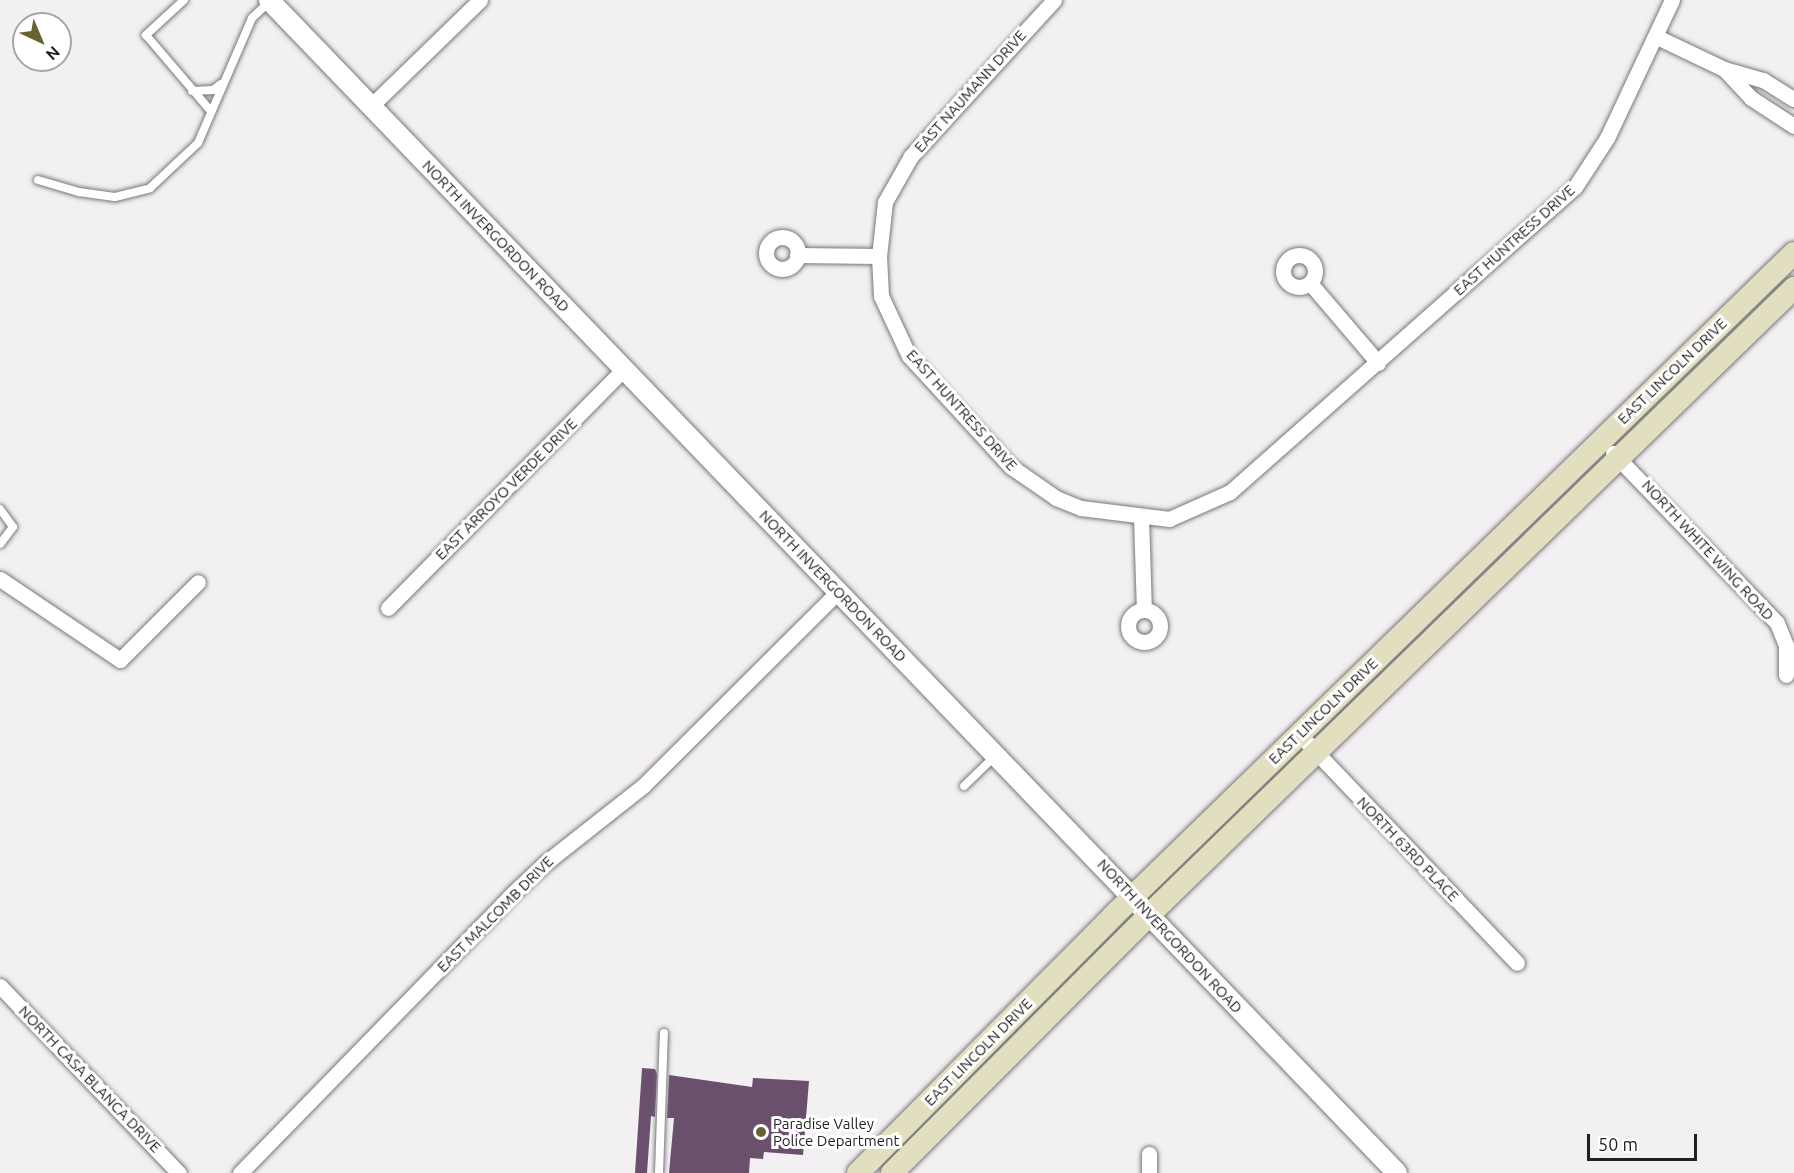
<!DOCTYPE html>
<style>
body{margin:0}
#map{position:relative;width:1794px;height:1173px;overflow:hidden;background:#f3f0f3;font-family:Ubuntu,sans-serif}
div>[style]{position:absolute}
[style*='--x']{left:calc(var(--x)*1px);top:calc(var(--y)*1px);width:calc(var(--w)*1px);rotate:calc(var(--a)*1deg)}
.building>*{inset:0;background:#6a506d}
.roads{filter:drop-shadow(0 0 2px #7a777a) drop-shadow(0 0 2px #7a777a)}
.service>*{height:8px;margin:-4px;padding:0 4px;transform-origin:4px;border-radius:4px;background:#fff}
.minor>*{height:15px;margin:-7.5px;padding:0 7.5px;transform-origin:7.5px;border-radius:7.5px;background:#fff}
.minor>.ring{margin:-7.5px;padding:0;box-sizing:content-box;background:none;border:15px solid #fff;border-radius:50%}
.tertiary>*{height:20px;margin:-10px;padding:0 10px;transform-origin:10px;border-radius:10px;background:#fff}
.secondary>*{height:22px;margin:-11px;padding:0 11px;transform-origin:11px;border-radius:11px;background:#e1dfc0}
.dots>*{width:16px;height:16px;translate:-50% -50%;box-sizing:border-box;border:3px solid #fff;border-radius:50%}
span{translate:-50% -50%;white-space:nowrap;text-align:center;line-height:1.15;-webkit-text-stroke:6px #fff;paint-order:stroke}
.street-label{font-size:15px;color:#201f21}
.poi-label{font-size:15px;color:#201f21}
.left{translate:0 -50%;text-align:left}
.north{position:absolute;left:12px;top:12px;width:60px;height:60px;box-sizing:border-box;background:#fff;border:2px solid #a6a5a6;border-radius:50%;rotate:136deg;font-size:16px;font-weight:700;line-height:24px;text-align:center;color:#201f21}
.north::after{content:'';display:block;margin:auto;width:21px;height:27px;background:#666330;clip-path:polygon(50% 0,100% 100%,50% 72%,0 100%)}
.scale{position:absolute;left:1587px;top:1134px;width:110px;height:27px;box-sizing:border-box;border:3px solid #201f21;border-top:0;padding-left:8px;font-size:18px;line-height:21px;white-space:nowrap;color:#201f21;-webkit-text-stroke:4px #fff;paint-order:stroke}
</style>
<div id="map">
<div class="building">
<div style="clip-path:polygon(642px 1068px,655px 1069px,657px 1074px,655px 1117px,651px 1116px,647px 1173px,635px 1173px)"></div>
<div style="clip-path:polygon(669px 1075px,752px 1087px,753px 1078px,809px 1081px,803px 1155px,764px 1152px,763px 1159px,750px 1158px,749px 1173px,669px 1173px,674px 1118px,667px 1118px)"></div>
</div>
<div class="roads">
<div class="service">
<div style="--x:184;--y:0;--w:52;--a:137.4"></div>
<div style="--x:146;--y:35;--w:100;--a:49.5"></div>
<div style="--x:192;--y:91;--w:21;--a:-3"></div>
<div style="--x:213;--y:90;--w:10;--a:-37"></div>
<div style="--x:38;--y:180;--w:43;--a:16.3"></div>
<div style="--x:79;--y:192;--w:36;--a:8"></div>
<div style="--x:115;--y:197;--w:36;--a:-14"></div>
<div style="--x:150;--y:188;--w:66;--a:-43.2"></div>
<div style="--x:198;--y:143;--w:136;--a:-66.6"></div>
<div style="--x:252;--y:18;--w:25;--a:-43"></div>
<div style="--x:0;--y:509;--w:22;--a:54"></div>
<div style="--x:13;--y:527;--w:21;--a:127"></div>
<div style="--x:964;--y:786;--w:43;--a:-44.1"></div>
<div style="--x:659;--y:1173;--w:140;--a:-88"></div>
</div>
<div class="minor">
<div style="--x:1054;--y:0;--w:212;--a:132.5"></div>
<div style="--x:911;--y:156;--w:53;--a:119.5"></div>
<div style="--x:885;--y:202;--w:54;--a:96.3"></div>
<div style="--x:879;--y:256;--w:40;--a:87.1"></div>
<div style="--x:881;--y:296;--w:66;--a:65"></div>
<div style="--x:909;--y:356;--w:149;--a:47.4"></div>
<div style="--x:1010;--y:466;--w:56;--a:34.8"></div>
<div style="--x:1056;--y:498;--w:27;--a:22"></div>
<div style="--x:1081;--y:508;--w:89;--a:7.1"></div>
<div style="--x:1169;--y:519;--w:67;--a:-23.9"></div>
<div style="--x:1230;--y:492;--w:460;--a:-41.5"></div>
<div style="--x:1575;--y:187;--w:59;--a:-56.9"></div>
<div style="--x:1607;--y:138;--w:153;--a:-64.8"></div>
<div style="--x:1657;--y:37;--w:74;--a:25.5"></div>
<div style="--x:1724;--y:69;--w:41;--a:15.8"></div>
<div style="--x:1763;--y:80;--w:36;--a:32"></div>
<div style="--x:1724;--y:69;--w:40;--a:47"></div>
<div style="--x:1751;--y:98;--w:51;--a:33.1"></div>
<div style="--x:371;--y:106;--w:152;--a:-44.2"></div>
<div class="ring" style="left:766px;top:237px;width:17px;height:17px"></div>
<div style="--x:797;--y:255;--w:82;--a:0.7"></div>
<div class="ring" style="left:1283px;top:255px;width:17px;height:17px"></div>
<div style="--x:1310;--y:283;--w:105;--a:49.6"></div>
<div style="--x:1613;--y:453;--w:236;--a:46"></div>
<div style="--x:1777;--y:623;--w:24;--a:68"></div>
<div style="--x:1786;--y:645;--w:30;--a:90"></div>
<div style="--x:1141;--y:517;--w:93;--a:88.2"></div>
<div style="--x:0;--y:579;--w:145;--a:34"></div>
<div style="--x:120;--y:660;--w:110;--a:-45"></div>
<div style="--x:388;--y:608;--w:336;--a:-45.4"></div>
<div class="ring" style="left:1128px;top:610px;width:17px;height:17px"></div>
<div style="--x:1299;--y:734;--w:316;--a:46.4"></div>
<div style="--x:0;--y:986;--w:259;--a:46.3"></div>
<div style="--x:240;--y:1173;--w:388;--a:-45.7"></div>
<div style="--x:511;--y:895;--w:45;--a:-43.2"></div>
<div style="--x:544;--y:864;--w:127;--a:-38.3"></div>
<div style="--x:644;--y:785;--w:274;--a:-44.9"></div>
<div style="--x:1149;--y:1173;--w:19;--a:-90"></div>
</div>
<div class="tertiary">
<div style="--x:269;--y:0;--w:1627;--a:46.12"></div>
</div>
<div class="secondary">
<div style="--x:858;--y:1173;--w:362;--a:-45.2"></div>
<div style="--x:1113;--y:916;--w:950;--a:-44.23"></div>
<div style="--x:892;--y:1173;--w:364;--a:-45.1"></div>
<div style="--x:1149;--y:915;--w:900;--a:-44.19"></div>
</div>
</div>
<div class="dots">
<div style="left:761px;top:1132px;background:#666330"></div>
</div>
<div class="street-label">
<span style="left:970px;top:91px;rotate:-48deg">EAST NAUMANN DRIVE</span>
<span style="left:496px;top:236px;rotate:46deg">NORTH INVERGORDON ROAD</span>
<span style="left:1514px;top:240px;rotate:-42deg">EAST HUNTRESS DRIVE</span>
<span style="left:1672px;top:371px;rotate:-44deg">EAST LINCOLN DRIVE</span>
<span style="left:962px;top:410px;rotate:48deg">EAST HUNTRESS DRIVE</span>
<span style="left:506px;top:489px;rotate:-45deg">EAST ARROYO VERDE DRIVE</span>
<span style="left:1708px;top:550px;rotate:47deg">NORTH WHITE WING ROAD</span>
<span style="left:833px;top:586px;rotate:46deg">NORTH INVERGORDON ROAD</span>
<span style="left:1323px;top:711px;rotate:-44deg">EAST LINCOLN DRIVE</span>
<span style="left:1408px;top:849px;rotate:46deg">NORTH 63RD PLACE</span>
<span style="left:495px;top:914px;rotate:-45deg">EAST MALCOMB DRIVE</span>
<span style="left:1170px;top:936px;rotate:47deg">NORTH INVERGORDON ROAD</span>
<span style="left:978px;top:1052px;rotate:-45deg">EAST LINCOLN DRIVE</span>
<span style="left:90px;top:1079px;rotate:46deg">NORTH CASA BLANCA DRIVE</span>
</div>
<div class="poi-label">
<span class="left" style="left:773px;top:1132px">Paradise Valley<br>Police Department</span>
</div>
<div class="north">N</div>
<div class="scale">50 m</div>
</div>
